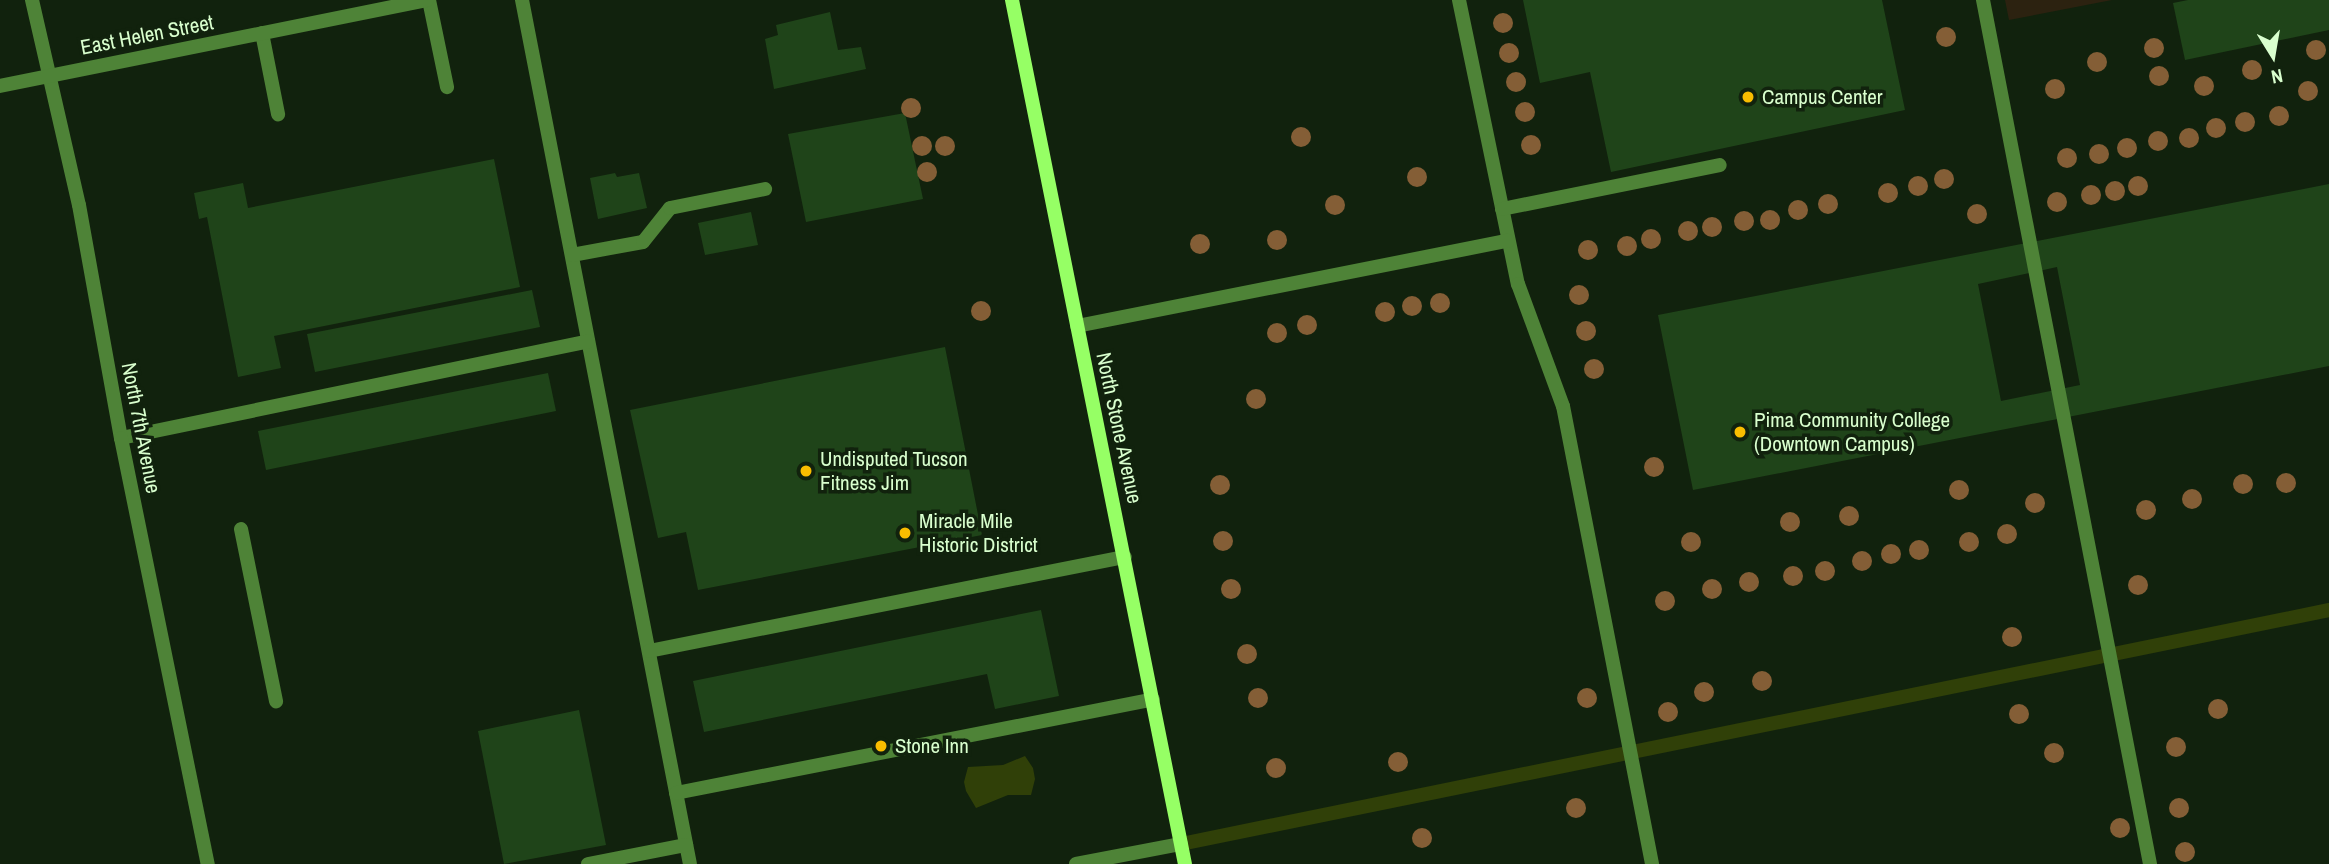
<!DOCTYPE html>
<style>
body{margin:0}
#map{position:relative;width:2329px;height:864px;overflow:hidden;background:#11220d;font-family:"Archivo Narrow",sans-serif}
div>[style]{position:absolute}
[style*='--x']{left:calc(var(--x)*1px);top:calc(var(--y)*1px);width:calc(var(--w)*1px);rotate:calc(var(--a)*1deg)}
.green>*{inset:0;background:#2c2210}
.water>*{inset:0;background:#304008}
.stream>*{height:14px;margin:-7px;padding:0 7px;transform-origin:7px;border-radius:7px;background:#304008}
.building>*{inset:0;background:#1f4419}
.service>*{height:14px;margin:-7px;padding:0 7px;transform-origin:7px;border-radius:7px;background:#4e8337}
.pedestrian>*{height:14px;margin:-7px;padding:0 7px;transform-origin:7px;border-radius:7px;background:#4e8337}
.minor>*{height:14px;margin:-7px;padding:0 7px;transform-origin:7px;border-radius:7px;background:#4e8337}
.secondary>*{height:14px;margin:-7px;padding:0 7px;transform-origin:7px;border-radius:7px;background:#96ff65}
.trees>*{width:20px;height:20px;margin:-10px;border-radius:50%;background:#845e36}
.dots>*{width:19px;height:19px;translate:-50% -50%;box-sizing:border-box;border:4px solid #11220d;border-radius:50%}
span{translate:-50% -50%;white-space:nowrap;text-align:center;line-height:1.15;-webkit-text-stroke:7px #11220d;paint-order:stroke}
.street-label{font-size:21px;color:#d9ffce}
.poi-label{font-size:21px;color:#d9ffce}
.left{translate:0 -50%;text-align:left}
.north{position:absolute;left:2238px;top:21px;width:70px;height:70px;-webkit-text-stroke:5px #11220d;paint-order:stroke;rotate:169deg;font-size:19px;font-weight:700;line-height:28px;text-align:center;color:#d9ffce}
.north::after{content:'';display:block;margin:auto;width:24px;height:32px;background:#d9ffce;clip-path:polygon(50% 0,100% 100%,50% 72%,0 100%)}
</style>
<div id="map">
<div class="green">
<div style="clip-path:polygon(2005px 0,2112px 0,2009px 20px)"></div>
</div>
<div class="water">
<div style="clip-path:polygon(1025px 756px,1033px 768px,1035px 779px,1031px 795px,1008px 795px,976px 808px,966px 791px,964px 782px,968px 767px,1003px 765px)"></div>
</div>
<div class="stream">
<div style="--x:1181;--y:844;--w:1172;--a:-11.52"></div>
</div>
<div class="building">
<div style="clip-path:polygon(1523px 0,1882px 0,1905px 110px,1611px 172px,1590px 72px,1540px 83px)"></div>
<div style="clip-path:polygon(2188px 0,2329px 0,2329px 30px,2185px 60px,2173px 3px)"></div>
<div style="clip-path:polygon(830px 12px,838px 50px,861px 47px,866px 69px,774px 89px,765px 39px,778px 35px,776px 25px)"></div>
<div style="clip-path:polygon(905px 113px,923px 199px,806px 222px,788px 134px)"></div>
<div style="clip-path:polygon(494px 159px,520px 287px,274px 336px,281px 368px,238px 377px,207px 217px,199px 219px,194px 193px,243px 183px,248px 208px)"></div>
<div style="clip-path:polygon(615px 173px,617px 177px,639px 173px,647px 208px,598px 219px,590px 178px)"></div>
<div style="clip-path:polygon(evenodd,2329px 184px,2329px 366px,1693px 490px,1658px 315px,2329px 184px,2057px 267px,2080px 385px,2001px 401px,1978px 284px,2057px 267px)"></div>
<div style="clip-path:polygon(751px 212px,758px 245px,705px 255px,698px 223px)"></div>
<div style="clip-path:polygon(532px 290px,540px 327px,315px 372px,307px 334px)"></div>
<div style="clip-path:polygon(945px 347px,982px 535px,698px 590px,686px 532px,658px 538px,630px 410px)"></div>
<div style="clip-path:polygon(548px 373px,556px 411px,266px 470px,258px 431px)"></div>
<div style="clip-path:polygon(1041px 610px,1059px 696px,995px 709px,987px 674px,704px 732px,693px 681px)"></div>
<div style="clip-path:polygon(579px 710px,606px 845px,504px 864px,478px 731px)"></div>
</div>
<div class="service">
<div style="--x:429;--y:0;--w:89;--a:78.3"></div>
<div style="--x:522;--y:0;--w:880;--a:79"></div>
<div style="--x:1459;--y:0;--w:290;--a:78.3"></div>
<div style="--x:1518;--y:284;--w:130;--a:69.8"></div>
<div style="--x:1563;--y:406;--w:467;--a:79"></div>
<div style="--x:262;--y:33;--w:83;--a:78.8"></div>
<div style="--x:1502;--y:209;--w:222;--a:-11.4"></div>
<div style="--x:572;--y:255;--w:72;--a:-10.4"></div>
<div style="--x:643;--y:242;--w:43;--a:-51.5"></div>
<div style="--x:670;--y:208;--w:97;--a:-11.3"></div>
<div style="--x:1077;--y:326;--w:439;--a:-11.2"></div>
<div style="--x:121;--y:438;--w:477;--a:-11.7"></div>
<div style="--x:241;--y:529;--w:176;--a:78.5"></div>
<div style="--x:649;--y:651;--w:485;--a:-11.2"></div>
<div style="--x:676;--y:793;--w:486;--a:-11.1"></div>
<div style="--x:588;--y:864;--w:100;--a:-11"></div>
</div>
<div class="pedestrian">
<div style="--x:1983;--y:0;--w:880;--a:79.06"></div>
</div>
<div class="minor">
<div style="--x:32;--y:0;--w:210;--a:77.1"></div>
<div style="--x:79;--y:205;--w:237;--a:79.8"></div>
<div style="--x:121;--y:438;--w:435;--a:78.5"></div>
<div style="--x:0;--y:86;--w:435;--a:-11.4"></div>
<div style="--x:1076;--y:864;--w:107;--a:-10.8"></div>
</div>
<div class="secondary">
<div style="--x:1012;--y:0;--w:881;--a:78.68"></div>
</div>
<div class="trees">
<div style="left:1503px;top:23px"></div>
<div style="left:1946px;top:37px"></div>
<div style="left:2154px;top:48px"></div>
<div style="left:2316px;top:50px"></div>
<div style="left:1509px;top:53px"></div>
<div style="left:2097px;top:62px"></div>
<div style="left:2252px;top:70px"></div>
<div style="left:2159px;top:76px"></div>
<div style="left:1516px;top:82px"></div>
<div style="left:2204px;top:86px"></div>
<div style="left:2055px;top:89px"></div>
<div style="left:2308px;top:91px"></div>
<div style="left:911px;top:108px"></div>
<div style="left:1525px;top:112px"></div>
<div style="left:2279px;top:116px"></div>
<div style="left:2245px;top:122px"></div>
<div style="left:2216px;top:128px"></div>
<div style="left:1301px;top:137px"></div>
<div style="left:2189px;top:138px"></div>
<div style="left:2158px;top:141px"></div>
<div style="left:1531px;top:145px"></div>
<div style="left:922px;top:146px"></div>
<div style="left:945px;top:146px"></div>
<div style="left:2127px;top:148px"></div>
<div style="left:2099px;top:154px"></div>
<div style="left:2067px;top:158px"></div>
<div style="left:927px;top:172px"></div>
<div style="left:1417px;top:177px"></div>
<div style="left:1944px;top:179px"></div>
<div style="left:1918px;top:186px"></div>
<div style="left:2138px;top:186px"></div>
<div style="left:2115px;top:191px"></div>
<div style="left:1888px;top:193px"></div>
<div style="left:2091px;top:195px"></div>
<div style="left:2057px;top:202px"></div>
<div style="left:1828px;top:204px"></div>
<div style="left:1335px;top:205px"></div>
<div style="left:1798px;top:210px"></div>
<div style="left:1977px;top:214px"></div>
<div style="left:1770px;top:220px"></div>
<div style="left:1744px;top:221px"></div>
<div style="left:1712px;top:227px"></div>
<div style="left:1688px;top:231px"></div>
<div style="left:1651px;top:239px"></div>
<div style="left:1277px;top:240px"></div>
<div style="left:1200px;top:244px"></div>
<div style="left:1627px;top:246px"></div>
<div style="left:1588px;top:250px"></div>
<div style="left:1579px;top:295px"></div>
<div style="left:1440px;top:303px"></div>
<div style="left:1412px;top:306px"></div>
<div style="left:981px;top:311px"></div>
<div style="left:1385px;top:312px"></div>
<div style="left:1307px;top:325px"></div>
<div style="left:1586px;top:331px"></div>
<div style="left:1277px;top:333px"></div>
<div style="left:1594px;top:369px"></div>
<div style="left:1256px;top:399px"></div>
<div style="left:1654px;top:467px"></div>
<div style="left:2286px;top:483px"></div>
<div style="left:2243px;top:484px"></div>
<div style="left:1220px;top:485px"></div>
<div style="left:1959px;top:490px"></div>
<div style="left:2192px;top:499px"></div>
<div style="left:2035px;top:503px"></div>
<div style="left:2146px;top:510px"></div>
<div style="left:1849px;top:516px"></div>
<div style="left:1790px;top:522px"></div>
<div style="left:2007px;top:534px"></div>
<div style="left:1223px;top:541px"></div>
<div style="left:1691px;top:542px"></div>
<div style="left:1969px;top:542px"></div>
<div style="left:1919px;top:550px"></div>
<div style="left:1891px;top:554px"></div>
<div style="left:1862px;top:561px"></div>
<div style="left:1825px;top:571px"></div>
<div style="left:1793px;top:576px"></div>
<div style="left:1749px;top:582px"></div>
<div style="left:2138px;top:585px"></div>
<div style="left:1231px;top:589px"></div>
<div style="left:1712px;top:589px"></div>
<div style="left:1665px;top:601px"></div>
<div style="left:2012px;top:637px"></div>
<div style="left:1247px;top:654px"></div>
<div style="left:1762px;top:681px"></div>
<div style="left:1704px;top:692px"></div>
<div style="left:1258px;top:698px"></div>
<div style="left:1587px;top:698px"></div>
<div style="left:2218px;top:709px"></div>
<div style="left:1668px;top:712px"></div>
<div style="left:2019px;top:714px"></div>
<div style="left:2176px;top:747px"></div>
<div style="left:2054px;top:753px"></div>
<div style="left:1398px;top:762px"></div>
<div style="left:1276px;top:768px"></div>
<div style="left:1576px;top:808px"></div>
<div style="left:2179px;top:808px"></div>
<div style="left:2120px;top:828px"></div>
<div style="left:1422px;top:838px"></div>
<div style="left:2185px;top:852px"></div>
</div>
<div class="dots">
<div style="left:1748px;top:97px;background:#f9bd00"></div>
<div style="left:1740px;top:432px;background:#f9bd00"></div>
<div style="left:806px;top:471px;background:#f9bd00"></div>
<div style="left:905px;top:533px;background:#f9bd00"></div>
<div style="left:881px;top:746px;background:#f9bd00"></div>
</div>
<div class="street-label">
<span style="left:147px;top:35px;rotate:-11deg">East Helen Street</span>
<span style="left:141px;top:428px;rotate:79deg">North 7th Avenue</span>
<span style="left:1119px;top:428px;rotate:78deg">North Stone Avenue</span>
</div>
<div class="poi-label">
<span class="left" style="left:1762px;top:97px">Campus Center</span>
<span class="left" style="left:1754px;top:432px">Pima Community College<br>(Downtown Campus)</span>
<span class="left" style="left:820px;top:471px">Undisputed Tucson<br>Fitness Jim</span>
<span class="left" style="left:919px;top:533px">Miracle Mile<br>Historic District</span>
<span class="left" style="left:895px;top:746px">Stone Inn</span>
</div>
<div class="north">N</div>
</div>
